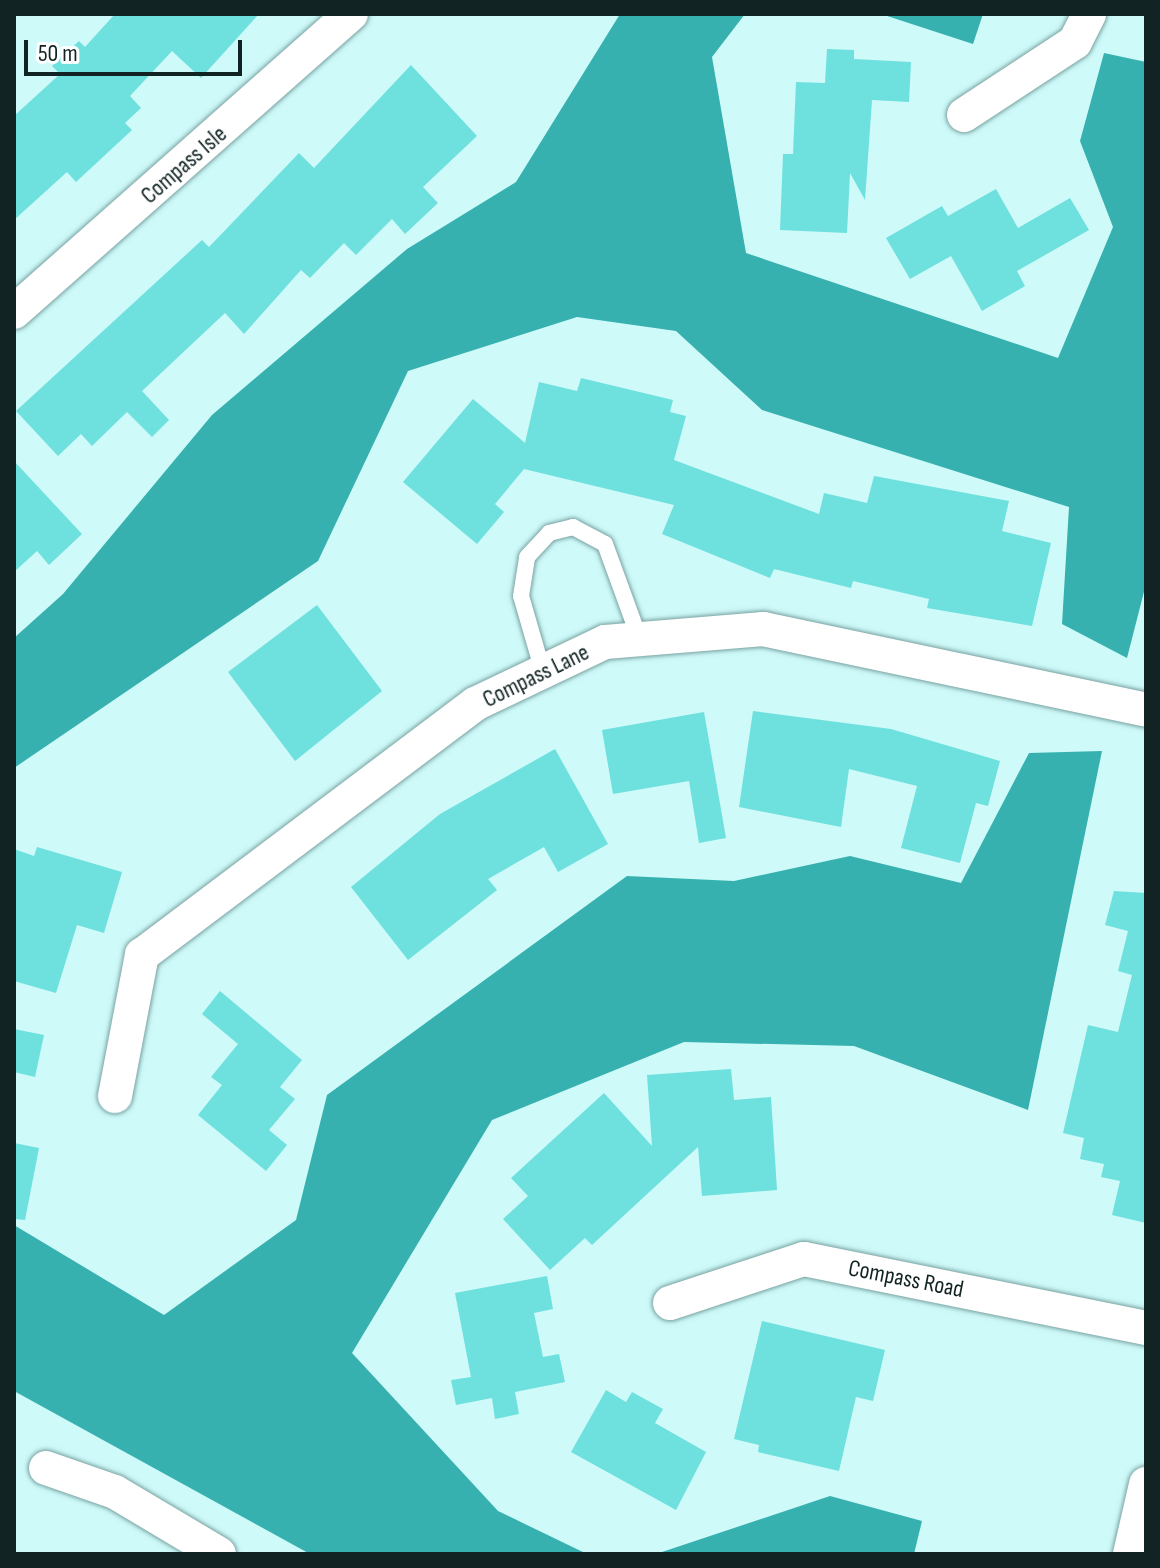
<!DOCTYPE html>
<style>
body{margin:0}
#map{position:relative;width:1160px;height:1568px;overflow:hidden;background:#cefaf9;font-family:"Sofia Sans Condensed",sans-serif}
div>[style]{position:absolute}
[style*='--x']{left:calc(var(--x)*1px);top:calc(var(--y)*1px);width:calc(var(--w)*1px);rotate:calc(var(--a)*1deg)}
.water>*{inset:0;background:#37b1af}
.building>*{inset:0;background:#6ee0de}
.roads{filter:drop-shadow(0 0 2px #79a2a1) drop-shadow(0 0 2px #79a2a1)}
.lane>*{height:16px;margin:-8px;padding:0 8px;transform-origin:8px;border-radius:8px;background:#fff}
.street>*{height:34px;margin:-17px;padding:0 17px;transform-origin:17px;border-radius:17px;background:#fff}
span{translate:-50% -50%;white-space:nowrap;text-align:center;line-height:1.15;-webkit-text-stroke:6px #fff;paint-order:stroke}
.street-label{font-size:24px;color:#122323}
.frame{position:absolute;inset:0;border:16px solid #122323;pointer-events:none}
.scale{position:absolute;left:24px;top:40px;width:218px;height:36px;box-sizing:border-box;border:4px solid #122323;border-top:0;padding-left:10px;font-size:24px;line-height:28px;white-space:nowrap;color:#122323;-webkit-text-stroke:6px #fff;paint-order:stroke}
</style>
<div id="map">
<div class="water">
<div style="clip-path:polygon(620px 14px,745px 14px,712px 57px,746px 253px,1058px 358px,1113px 227px,1080px 141px,1104px 53px,1146px 62px,1146px 584px,1127px 658px,1062px 624px,1069px 507px,762px 410px,676px 331px,577px 317px,408px 371px,318px 561px,14px 768px,14px 638px,63px 594px,212px 415px,407px 249px,516px 182px)"></div>
<div style="clip-path:polygon(881px 14px,983px 14px,973px 44px)"></div>
<div style="clip-path:polygon(1102px 751px,1028px 1110px,854px 1046px,684px 1042px,492px 1120px,352px 1353px,498px 1511px,587px 1554px,310px 1554px,14px 1391px,14px 1225px,164px 1315px,296px 1220px,327px 1095px,627px 876px,734px 881px,850px 856px,961px 883px,1029px 753px)"></div>
<div style="clip-path:polygon(830px 1496px,922px 1521px,914px 1554px,656px 1554px)"></div>
</div>
<div class="building">
<div style="clip-path:polygon(115px 14px,259px 14px,201px 78px,172px 51px,130px 96px,141px 108px,125px 123px,132px 130px,76px 182px,67px 172px,14px 220px,14px 116px,60px 74px,52px 66px,79px 41px,85px 47px)"></div>
<div style="clip-path:polygon(827px 49px,854px 50px,854px 59px,911px 62px,909px 102px,872px 100px,865px 200px,850px 173px,847px 233px,780px 230px,783px 154px,793px 154px,796px 82px,825px 83px)"></div>
<div style="clip-path:polygon(411px 65px,477px 136px,423px 187px,438px 203px,405px 234px,392px 219px,356px 255px,344px 243px,310px 278px,301px 270px,244px 334px,225px 313px,142px 391px,169px 420px,152px 437px,127px 412px,92px 446px,81px 434px,58px 456px,16px 411px,202px 240px,209px 247px,299px 153px,314px 168px)"></div>
<div style="clip-path:polygon(996px 189px,1018px 228px,1070px 198px,1089px 230px,1017px 271px,1025px 286px,982px 311px,951px 256px,910px 279px,886px 238px,942px 206px,948px 216px)"></div>
<div style="clip-path:polygon(581px 378px,673px 400px,670px 412px,686px 416px,674px 460px,819px 514px,824px 493px,867px 503px,874px 476px,1009px 501px,1002px 531px,1051px 543px,1032px 626px,927px 608px,929px 599px,853px 581px,851px 588px,774px 569px,770px 578px,662px 534px,674px 505px,524px 469px,495px 504px,504px 512px,477px 544px,403px 482px,473px 399px,525px 443px,539px 382px,577px 391px)"></div>
<div style="clip-path:polygon(14px 461px,82px 534px,49px 565px,37px 551px,14px 572px)"></div>
<div style="clip-path:polygon(317px 605px,382px 691px,295px 761px,228px 672px)"></div>
<div style="clip-path:polygon(753px 711px,891px 729px,1000px 761px,988px 806px,976px 803px,960px 863px,901px 848px,917px 786px,849px 769px,841px 827px,739px 807px)"></div>
<div style="clip-path:polygon(704px 712px,726px 838px,699px 843px,689px 781px,613px 794px,602px 730px)"></div>
<div style="clip-path:polygon(555px 749px,608px 844px,558px 872px,544px 847px,488px 879px,497px 890px,408px 960px,351px 887px,440px 814px)"></div>
<div style="clip-path:polygon(37px 847px,122px 872px,104px 933px,77px 925px,56px 993px,14px 981px,14px 849px,34px 856px)"></div>
<div style="clip-path:polygon(1114px 891px,1146px 893px,1146px 1223px,1112px 1215px,1120px 1181px,1101px 1177px,1104px 1164px,1080px 1159px,1084px 1138px,1063px 1133px,1088px 1025px,1118px 1032px,1132px 975px,1118px 971px,1128px 931px,1105px 925px)"></div>
<div style="clip-path:polygon(220px 991px,302px 1060px,280px 1087px,295px 1099px,269px 1130px,287px 1145px,266px 1171px,198px 1115px,222px 1085px,211px 1077px,238px 1044px,202px 1014px)"></div>
<div style="clip-path:polygon(14px 1029px,44px 1035px,35px 1077px,14px 1072px)"></div>
<div style="clip-path:polygon(731px 1069px,734px 1100px,771px 1097px,777px 1190px,702px 1196px,698px 1147px,592px 1245px,585px 1238px,550px 1270px,503px 1219px,528px 1196px,511px 1178px,604px 1093px,652px 1146px,647px 1075px)"></div>
<div style="clip-path:polygon(14px 1143px,39px 1148px,25px 1220px,14px 1219px)"></div>
<div style="clip-path:polygon(547px 1276px,553px 1309px,534px 1313px,543px 1357px,559px 1354px,565px 1382px,515px 1392px,519px 1414px,495px 1419px,492px 1398px,456px 1405px,451px 1380px,471px 1377px,455px 1293px)"></div>
<div style="clip-path:polygon(762px 1321px,885px 1350px,873px 1401px,856px 1397px,839px 1471px,758px 1452px,759px 1445px,734px 1439px)"></div>
<div style="clip-path:polygon(606px 1390px,626px 1402px,632px 1392px,663px 1409px,655px 1423px,706px 1452px,676px 1510px,571px 1452px)"></div>
</div>
<div class="roads">
<div class="lane">
<div style="--x:543;--y:672;--w:79;--a:-106.1"></div>
<div style="--x:521;--y:596;--w:39;--a:-81"></div>
<div style="--x:527;--y:557;--w:33;--a:-47"></div>
<div style="--x:549;--y:533;--w:25;--a:-14"></div>
<div style="--x:573;--y:527;--w:36;--a:28"></div>
<div style="--x:605;--y:544;--w:102;--a:70"></div>
</div>
<div class="street">
<div style="--x:964;--y:115;--w:133;--a:-33.3"></div>
<div style="--x:1075;--y:42;--w:31;--a:-63"></div>
<div style="--x:14;--y:312;--w:450;--a:-41.5"></div>
<div style="--x:115;--y:1096;--w:144;--a:-79.2"></div>
<div style="--x:142;--y:955;--w:417;--a:-37"></div>
<div style="--x:475;--y:704;--w:144;--a:-25.5"></div>
<div style="--x:605;--y:642;--w:159;--a:-4.7"></div>
<div style="--x:763;--y:629;--w:391;--a:11.9"></div>
<div style="--x:670;--y:1303;--w:141;--a:-18.2"></div>
<div style="--x:804;--y:1259;--w:349;--a:11.4"></div>
<div style="--x:46;--y:1468;--w:73;--a:19.2"></div>
<div style="--x:115;--y:1492;--w:121;--a:30.8"></div>
<div style="--x:1130;--y:1554;--w:72;--a:-77.1"></div>
</div>
</div>
<div class="street-label">
<span style="left:184px;top:165px;rotate:-41deg">Compass Isle</span>
<span style="left:536px;top:676px;rotate:-26deg">Compass Lane</span>
<span style="left:906px;top:1279px;rotate:11deg">Compass Road</span>
</div>
<div class="frame"></div>
<div class="scale">50 m</div>
</div>
